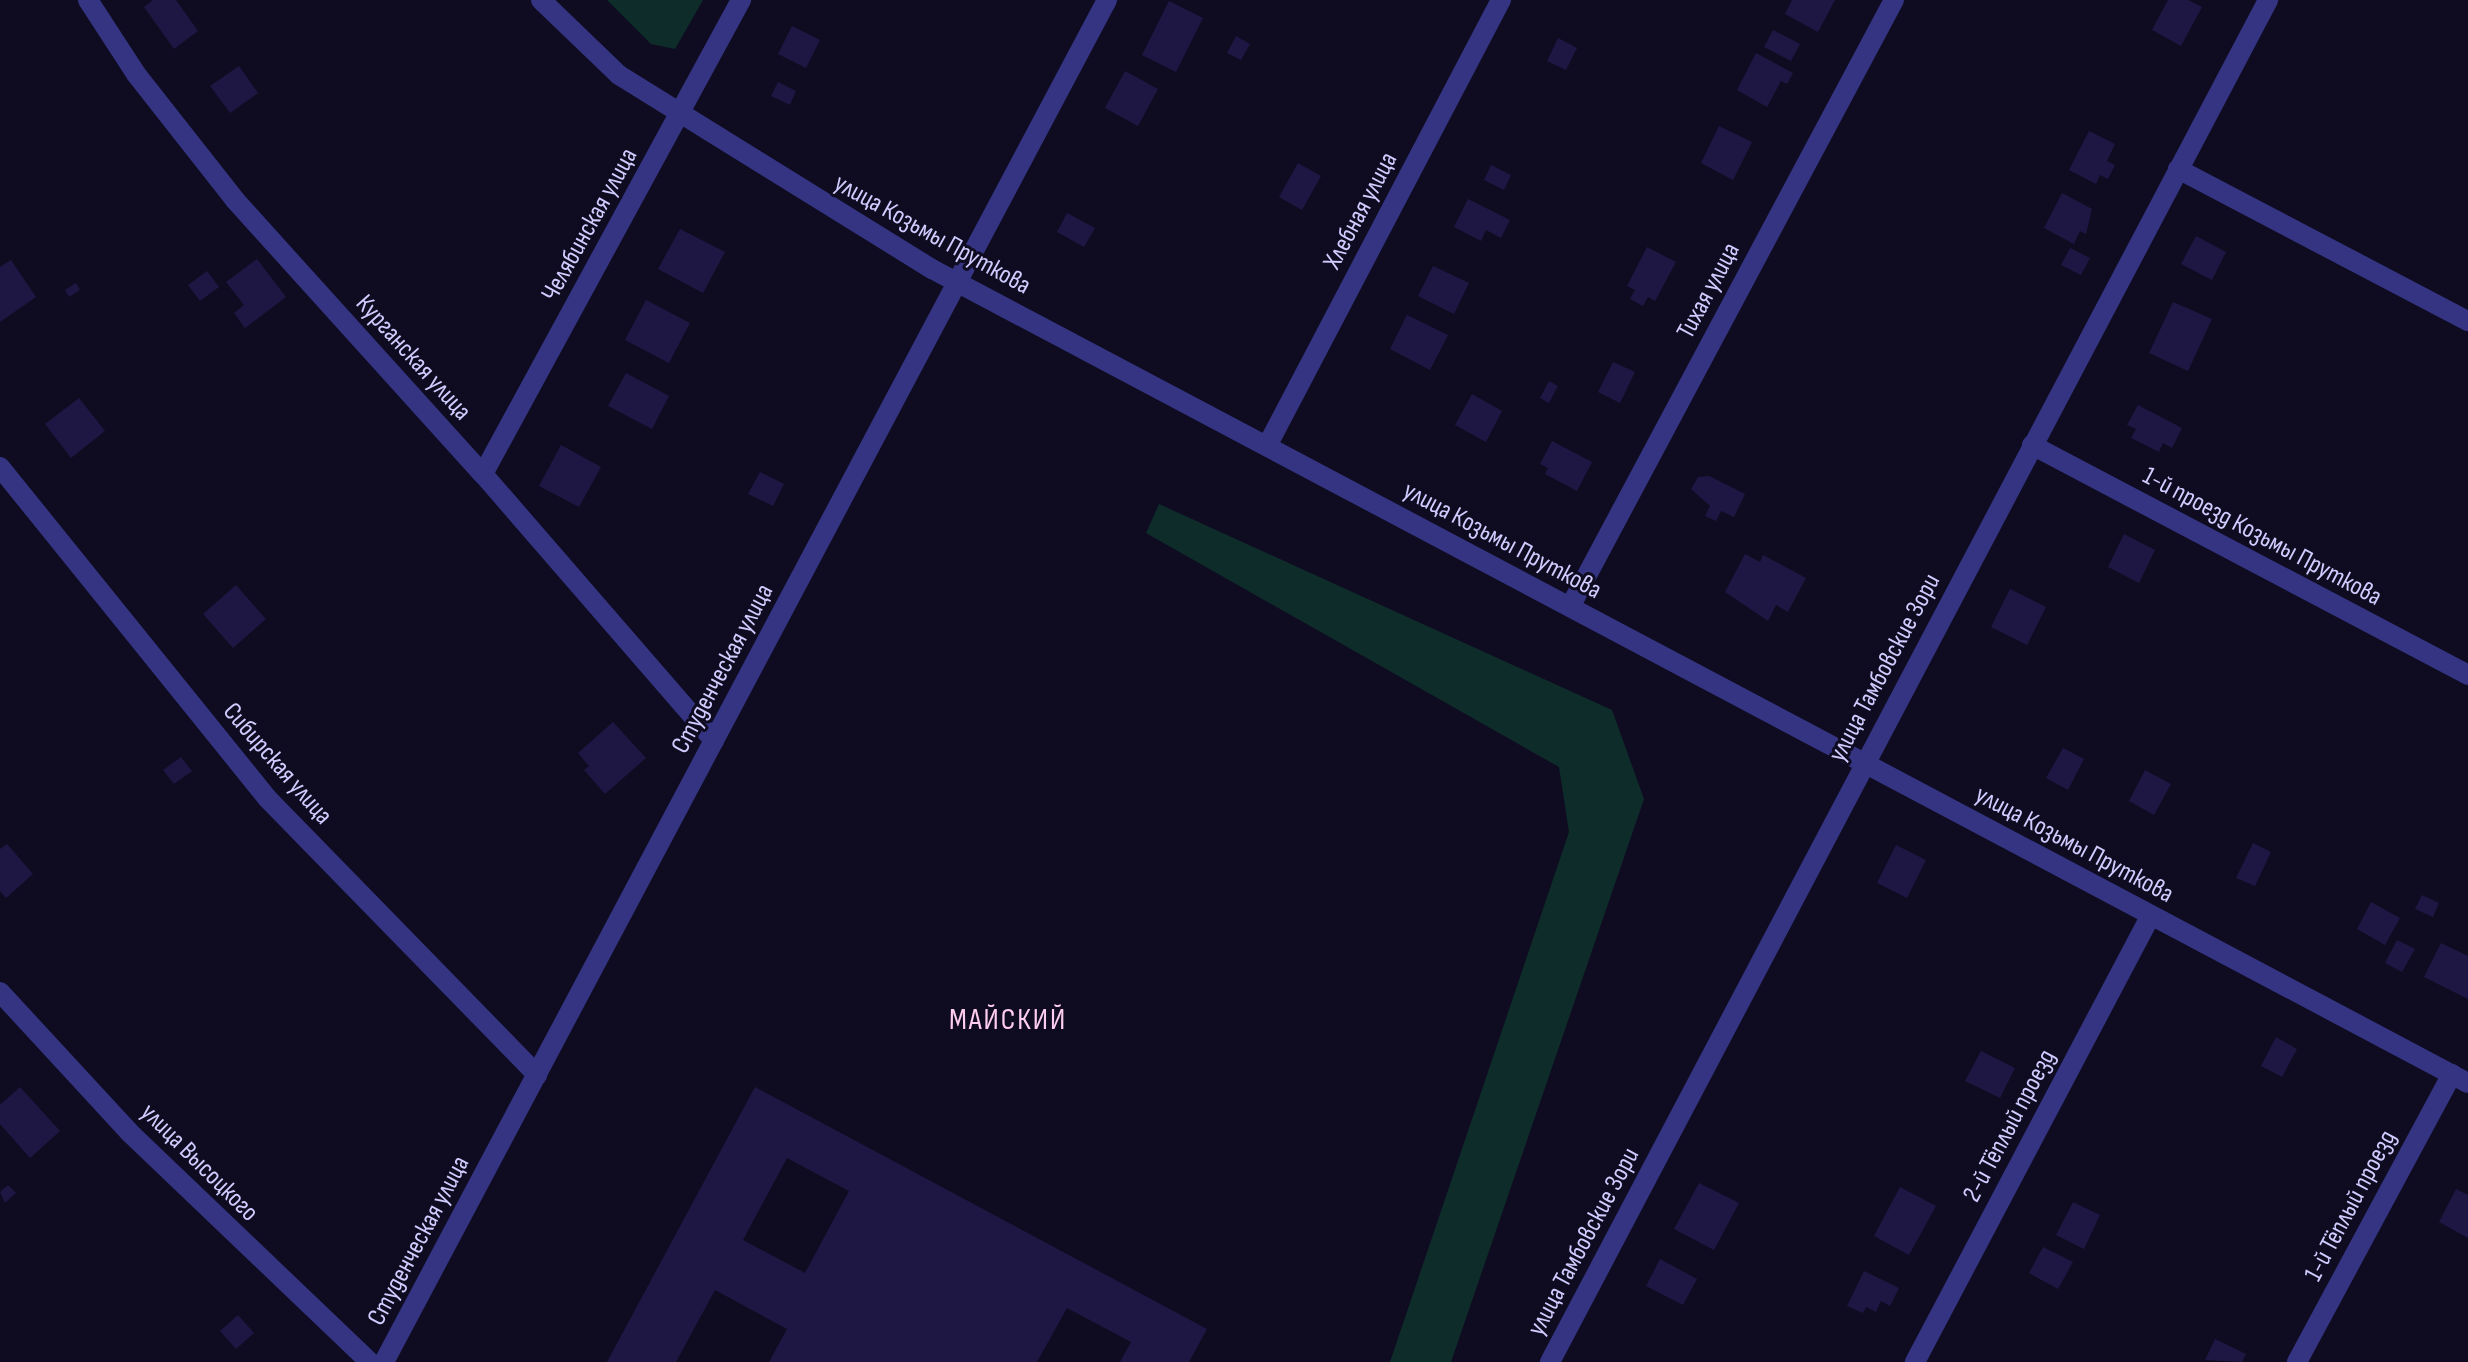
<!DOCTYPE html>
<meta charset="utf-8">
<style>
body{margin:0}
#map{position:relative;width:2468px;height:1362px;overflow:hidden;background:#0f0c21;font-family:"Sofia Sans Condensed",sans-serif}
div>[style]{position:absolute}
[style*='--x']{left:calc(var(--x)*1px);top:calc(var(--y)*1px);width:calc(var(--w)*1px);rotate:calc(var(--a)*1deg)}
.green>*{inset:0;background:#0e2c2a}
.building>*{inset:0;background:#1e1744}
.street>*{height:20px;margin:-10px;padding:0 10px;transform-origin:10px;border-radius:10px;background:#343483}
span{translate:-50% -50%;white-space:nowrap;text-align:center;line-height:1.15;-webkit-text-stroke:6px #0f0c21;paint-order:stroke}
.street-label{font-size:26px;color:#d0ccff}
.quarter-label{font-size:30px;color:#ffceef;letter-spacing:2px}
</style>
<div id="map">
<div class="green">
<div style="clip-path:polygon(607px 0,703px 0,675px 49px,651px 44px)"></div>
<div style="clip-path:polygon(1159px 504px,1612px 710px,1644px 799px,1451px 1362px,1390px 1362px,1569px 832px,1559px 767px,1146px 533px)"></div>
</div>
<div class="building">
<div style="clip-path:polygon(153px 0,176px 0,198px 31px,174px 49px,144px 7px)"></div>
<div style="clip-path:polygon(1792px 0,1835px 0,1818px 32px,1785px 14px)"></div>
<div style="clip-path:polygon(2168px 0,2188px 0,2202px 7px,2181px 46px,2152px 30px)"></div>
<div style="clip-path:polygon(1169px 1px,1203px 18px,1176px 72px,1142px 55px)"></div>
<div style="clip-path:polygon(792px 26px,820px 40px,806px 68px,778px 54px)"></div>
<div style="clip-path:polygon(1773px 30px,1800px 44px,1791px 61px,1764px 47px)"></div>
<div style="clip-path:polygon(1236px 36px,1250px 44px,1241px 60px,1227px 53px)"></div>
<div style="clip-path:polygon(1558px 38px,1577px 48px,1566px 70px,1547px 61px)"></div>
<div style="clip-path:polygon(1756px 53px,1793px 73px,1787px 84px,1781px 81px,1767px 107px,1737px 90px)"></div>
<div style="clip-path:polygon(239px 66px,258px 93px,230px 113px,210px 86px)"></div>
<div style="clip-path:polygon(1125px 71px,1158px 89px,1138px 126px,1105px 108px)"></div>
<div style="clip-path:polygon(778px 82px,796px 91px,790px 105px,771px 96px)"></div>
<div style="clip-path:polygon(1719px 126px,1752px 142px,1733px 180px,1701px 163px)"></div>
<div style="clip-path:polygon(2089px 131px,2115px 144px,2107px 161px,2115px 165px,2108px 179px,2100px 175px,2096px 184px,2069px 170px)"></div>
<div style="clip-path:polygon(1298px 163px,1321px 176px,1302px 210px,1279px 197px)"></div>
<div style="clip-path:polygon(1491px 165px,1511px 175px,1504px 190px,1484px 180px)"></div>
<div style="clip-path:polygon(2062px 193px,2092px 209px,2086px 234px,2080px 231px,2074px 244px,2044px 228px)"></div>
<div style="clip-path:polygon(1468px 199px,1510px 220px,1501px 238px,1486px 230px,1481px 241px,1454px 227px)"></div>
<div style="clip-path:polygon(1067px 213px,1095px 228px,1084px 247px,1057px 232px)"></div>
<div style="clip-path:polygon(680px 229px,725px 252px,703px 293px,658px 269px)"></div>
<div style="clip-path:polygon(2196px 236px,2226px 252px,2212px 280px,2181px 264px)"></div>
<div style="clip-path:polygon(1647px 247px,1676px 262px,1655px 301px,1648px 297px,1643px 306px,1630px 299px,1635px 290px,1627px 286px)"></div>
<div style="clip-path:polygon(2070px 248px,2090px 258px,2081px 275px,2061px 265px)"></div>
<div style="clip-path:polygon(257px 259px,286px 297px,245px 328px,234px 313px,244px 305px,226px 282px)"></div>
<div style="clip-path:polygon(11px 260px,36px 297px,0 322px,0 267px)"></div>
<div style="clip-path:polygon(1433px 266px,1469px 283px,1454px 314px,1418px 296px)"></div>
<div style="clip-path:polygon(207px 271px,219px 287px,200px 301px,188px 285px)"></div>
<div style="clip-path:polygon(76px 283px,80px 290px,69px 297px,65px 290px)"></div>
<div style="clip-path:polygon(646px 300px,690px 323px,669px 363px,625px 340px)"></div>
<div style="clip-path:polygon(2173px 302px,2212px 319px,2188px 371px,2149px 353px)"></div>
<div style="clip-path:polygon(1407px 315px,1448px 335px,1430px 370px,1390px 349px)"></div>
<div style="clip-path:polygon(1613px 362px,1635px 372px,1620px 403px,1598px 392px)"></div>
<div style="clip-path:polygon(626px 373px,669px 396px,652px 429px,608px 406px)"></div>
<div style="clip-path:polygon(1549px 381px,1558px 386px,1549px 403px,1540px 398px)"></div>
<div style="clip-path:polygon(1472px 394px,1502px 411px,1486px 442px,1455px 425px)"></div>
<div style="clip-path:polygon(79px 398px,105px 431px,71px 458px,45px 424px)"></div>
<div style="clip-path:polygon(2138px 405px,2182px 428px,2172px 448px,2163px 443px,2159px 452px,2131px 438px,2136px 429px,2127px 425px)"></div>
<div style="clip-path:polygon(1552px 441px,1592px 462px,1577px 491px,1545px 474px,1548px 468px,1540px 464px)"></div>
<div style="clip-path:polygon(561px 445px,601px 467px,579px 507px,539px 486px)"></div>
<div style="clip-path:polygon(760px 472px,784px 484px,773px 506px,748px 494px)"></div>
<div style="clip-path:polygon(1709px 476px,1745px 494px,1734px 517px,1721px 511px,1716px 521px,1705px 516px,1710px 506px,1691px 489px,1698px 477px)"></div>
<div style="clip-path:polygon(2124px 534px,2155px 550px,2139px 583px,2108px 567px)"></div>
<div style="clip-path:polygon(1745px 554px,1760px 562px,1763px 555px,1806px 578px,1788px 612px,1776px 605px,1768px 621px,1725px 592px)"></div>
<div style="clip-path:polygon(236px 585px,266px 619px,233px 648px,203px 614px)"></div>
<div style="clip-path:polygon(2010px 589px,2046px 607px,2027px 645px,1991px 627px)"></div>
<div style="clip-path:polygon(613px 722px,646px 758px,605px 794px,584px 770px,589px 766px,578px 753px)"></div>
<div style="clip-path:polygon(2063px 748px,2084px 759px,2068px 790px,2046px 778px)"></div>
<div style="clip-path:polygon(181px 757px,192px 771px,174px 784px,163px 770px)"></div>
<div style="clip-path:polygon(2145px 770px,2171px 784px,2154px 815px,2129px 801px)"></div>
<div style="clip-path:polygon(2253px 843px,2271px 852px,2255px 886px,2236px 878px)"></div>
<div style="clip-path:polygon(7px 844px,33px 874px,6px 898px,0 891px,0 849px)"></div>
<div style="clip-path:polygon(1896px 845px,1926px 860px,1907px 898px,1877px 883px)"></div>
<div style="clip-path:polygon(2422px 895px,2439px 903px,2433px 917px,2415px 909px)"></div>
<div style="clip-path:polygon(2371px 902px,2400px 918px,2385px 945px,2357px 929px)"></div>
<div style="clip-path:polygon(2397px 940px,2415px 949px,2402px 972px,2385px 963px)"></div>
<div style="clip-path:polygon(2441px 943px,2468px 956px,2468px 999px,2424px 977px)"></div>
<div style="clip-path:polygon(2276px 1037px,2297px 1049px,2282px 1077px,2261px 1066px)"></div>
<div style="clip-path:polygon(1981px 1051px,2015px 1068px,2000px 1098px,1965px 1081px)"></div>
<div style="clip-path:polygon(20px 1087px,60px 1131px,30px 1158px,0 1124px,0 1105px)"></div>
<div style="clip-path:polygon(evenodd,755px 1087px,1207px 1329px,1189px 1362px,1120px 1362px,1131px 1342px,1067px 1308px,1037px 1362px,769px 1362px,787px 1329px,715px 1290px,676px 1362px,607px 1362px,755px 1087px,787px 1158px,849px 1191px,805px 1273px,743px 1240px,787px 1158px)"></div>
<div style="clip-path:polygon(1699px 1183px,1739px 1203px,1714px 1250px,1674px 1229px)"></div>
<div style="clip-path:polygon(8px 1185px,16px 1193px,5px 1203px,0 1192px)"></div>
<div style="clip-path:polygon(1900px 1187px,1936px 1206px,1909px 1255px,1874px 1236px)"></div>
<div style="clip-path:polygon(2456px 1189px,2468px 1195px,2468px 1238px,2439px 1222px)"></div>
<div style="clip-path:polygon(2073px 1202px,2100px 1215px,2084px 1249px,2056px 1235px)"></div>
<div style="clip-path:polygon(2043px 1247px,2073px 1262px,2058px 1289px,2029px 1273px)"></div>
<div style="clip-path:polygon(1660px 1259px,1697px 1279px,1683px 1305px,1646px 1286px)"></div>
<div style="clip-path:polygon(1864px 1271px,1899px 1288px,1890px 1306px,1881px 1301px,1876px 1312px,1866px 1307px,1863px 1313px,1847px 1306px)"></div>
<div style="clip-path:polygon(238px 1315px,254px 1333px,236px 1349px,220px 1331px)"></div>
<div style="clip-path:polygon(2215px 1339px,2246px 1354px,2242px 1362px,2205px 1360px)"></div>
</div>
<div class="street">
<div style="--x:88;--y:0;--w:88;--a:57"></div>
<div style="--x:136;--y:74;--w:160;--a:51.8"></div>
<div style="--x:235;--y:200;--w:370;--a:47.9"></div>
<div style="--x:483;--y:474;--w:353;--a:49.1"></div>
<div style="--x:541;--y:0;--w:108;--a:43.9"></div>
<div style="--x:619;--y:75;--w:368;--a:31.8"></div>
<div style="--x:932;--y:269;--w:1738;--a:27.92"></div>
<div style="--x:2178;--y:169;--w:327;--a:27.7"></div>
<div style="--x:2032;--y:445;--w:493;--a:27.8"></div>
<div style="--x:1267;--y:446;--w:504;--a:-62.32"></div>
<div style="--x:0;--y:467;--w:425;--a:51.1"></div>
<div style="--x:267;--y:798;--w:387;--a:45.7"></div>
<div style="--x:483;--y:474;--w:540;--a:-61.44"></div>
<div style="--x:1570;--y:607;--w:688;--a:-61.91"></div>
<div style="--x:0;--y:992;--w:190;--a:47.3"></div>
<div style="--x:129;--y:1132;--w:333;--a:43.7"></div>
<div style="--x:384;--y:1362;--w:1542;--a:-62.04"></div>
<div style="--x:1550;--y:1362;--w:1540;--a:-62.2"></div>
<div style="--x:1915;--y:1362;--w:505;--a:-62.17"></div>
<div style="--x:2297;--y:1362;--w:327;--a:-61.7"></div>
</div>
<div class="street-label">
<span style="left:1361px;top:211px;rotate:-62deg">Хлебная улица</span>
<span style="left:590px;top:225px;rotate:-61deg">Челябинская улица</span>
<span style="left:932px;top:235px;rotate:29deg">улица Козьмы Пруткова</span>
<span style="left:1709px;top:291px;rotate:-62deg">Тихая улица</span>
<span style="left:413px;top:358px;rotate:48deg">Курганская улица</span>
<span style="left:2262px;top:537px;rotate:28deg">1-й проезд Козьмы Пруткова</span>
<span style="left:1502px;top:541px;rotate:28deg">улица Козьмы Пруткова</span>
<span style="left:1885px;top:668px;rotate:-62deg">улица Тамбовские Зори</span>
<span style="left:723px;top:669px;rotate:-62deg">Студенческая улица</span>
<span style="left:277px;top:764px;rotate:49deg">Сибирская улица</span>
<span style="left:2074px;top:845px;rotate:28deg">улица Козьмы Пруткова</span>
<span style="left:2010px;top:1126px;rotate:-62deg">2-й Тёплый проезд</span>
<span style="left:199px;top:1163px;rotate:45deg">улица Высоцкого</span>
<span style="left:2351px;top:1206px;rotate:-62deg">1-й Тёплый проезд</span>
<span style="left:419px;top:1241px;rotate:-62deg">Студенческая улица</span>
<span style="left:1584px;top:1242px;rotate:-62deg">улица Тамбовские Зори</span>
</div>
<div class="quarter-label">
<span style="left:1008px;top:1020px">МАЙСКИЙ</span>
</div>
</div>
